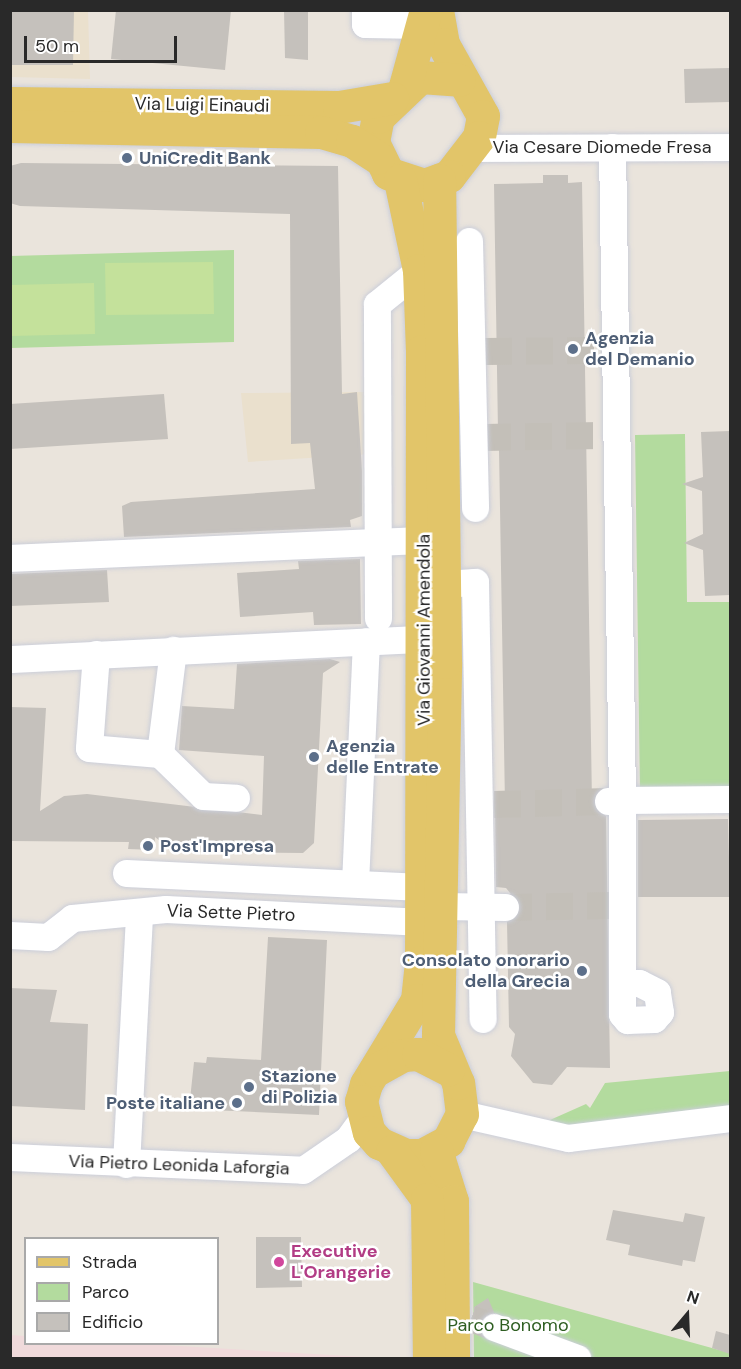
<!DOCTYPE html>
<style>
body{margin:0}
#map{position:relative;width:741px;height:1369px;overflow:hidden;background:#eae4dc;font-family:"DM Sans",sans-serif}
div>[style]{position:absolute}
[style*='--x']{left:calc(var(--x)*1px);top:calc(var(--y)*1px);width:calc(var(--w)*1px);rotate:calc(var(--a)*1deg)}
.education>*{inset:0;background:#eae0cd}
.medical>*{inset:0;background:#f0dadb}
.green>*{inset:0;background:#b3db9e}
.pitch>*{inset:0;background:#c4e19b}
.building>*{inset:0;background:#c5c1bc}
.minor-tunnel>*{height:27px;margin-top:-13.5px;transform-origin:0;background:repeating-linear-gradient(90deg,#c3bfb8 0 27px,transparent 0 41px)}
.roads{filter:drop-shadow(0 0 2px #cbced9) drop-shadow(0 0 2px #cbced9)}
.minor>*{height:27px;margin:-13.5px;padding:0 13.5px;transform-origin:13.5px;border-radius:13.5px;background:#fff}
.major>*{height:33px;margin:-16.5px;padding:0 16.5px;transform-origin:16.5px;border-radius:16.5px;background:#e2c569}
.dots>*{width:16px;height:16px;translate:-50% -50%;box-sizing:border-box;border:3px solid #fff;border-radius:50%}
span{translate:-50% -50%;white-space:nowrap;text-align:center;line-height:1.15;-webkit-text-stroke:5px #fff;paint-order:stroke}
.street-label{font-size:18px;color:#292929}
.service-label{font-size:18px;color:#4e5e75;font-weight:700}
.left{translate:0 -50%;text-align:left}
.right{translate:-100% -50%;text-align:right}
.hotel-label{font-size:18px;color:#b23c85;font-weight:700}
.park-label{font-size:18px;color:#2e5e21}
.frame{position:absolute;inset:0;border:12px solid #292929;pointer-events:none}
.legend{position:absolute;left:24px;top:1237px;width:195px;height:108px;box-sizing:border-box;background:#fff;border:2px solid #a9a9a9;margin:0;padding:8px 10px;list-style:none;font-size:18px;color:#292929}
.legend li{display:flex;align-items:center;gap:12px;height:30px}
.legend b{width:30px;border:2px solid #a9a9a9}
.north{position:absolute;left:657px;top:1285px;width:60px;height:60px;-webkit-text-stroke:4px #fff;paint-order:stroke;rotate:19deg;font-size:16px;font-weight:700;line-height:24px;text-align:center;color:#292929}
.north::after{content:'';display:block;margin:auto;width:21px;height:27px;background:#292929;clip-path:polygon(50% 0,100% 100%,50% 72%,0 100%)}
.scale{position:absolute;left:24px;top:36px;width:153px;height:27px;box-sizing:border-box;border:3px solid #292929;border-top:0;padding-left:8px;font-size:18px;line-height:21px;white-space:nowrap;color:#292929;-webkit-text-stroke:4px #fff;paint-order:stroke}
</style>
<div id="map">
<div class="education">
<div style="clip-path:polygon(11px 11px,88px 11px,90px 79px,11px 77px)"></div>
<div style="clip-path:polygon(370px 392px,371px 454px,248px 462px,241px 393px)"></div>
</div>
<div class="medical">
<div style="clip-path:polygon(10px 1335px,25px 1336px,26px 1344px,146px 1344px,382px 1358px,11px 1358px)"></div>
</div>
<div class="green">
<div style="clip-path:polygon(234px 250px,234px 342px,11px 348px,10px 256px)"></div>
<div style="clip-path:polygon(685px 434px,687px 602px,730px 602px,730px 793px,640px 793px,635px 435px)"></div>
<div style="clip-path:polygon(730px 1071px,730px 1107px,583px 1126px,549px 1125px,550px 1120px,586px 1104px,590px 1108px,605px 1083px)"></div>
<div style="clip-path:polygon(473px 1282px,730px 1353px,730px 1358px,474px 1358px)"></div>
</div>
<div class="pitch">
<div style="clip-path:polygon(213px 262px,214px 314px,106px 315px,105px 263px)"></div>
<div style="clip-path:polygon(94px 283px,95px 334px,11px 336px,11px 285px)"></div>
</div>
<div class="building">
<div style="clip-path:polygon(11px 10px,74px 10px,73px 65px,10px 65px)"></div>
<div style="clip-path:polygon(116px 10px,231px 10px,225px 70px,111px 59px)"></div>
<div style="clip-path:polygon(284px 10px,308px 10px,308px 60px,285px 58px)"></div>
<div style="clip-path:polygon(730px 68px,730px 102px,685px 103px,684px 69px)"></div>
<div style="clip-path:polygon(21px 163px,338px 166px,342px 394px,357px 392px,362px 471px,362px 516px,350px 520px,351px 527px,124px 537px,122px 506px,131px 502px,315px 489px,310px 443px,291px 444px,290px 214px,20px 206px,10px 203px,10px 166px)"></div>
<div style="clip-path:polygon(543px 175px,568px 175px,568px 183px,582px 182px,592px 802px,606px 816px,610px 1068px,567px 1067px,552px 1085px,533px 1083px,511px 1056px,515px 1034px,509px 1027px,507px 922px,521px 907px,506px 888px,496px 887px,495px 806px,505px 805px,499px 449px,489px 443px,489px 431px,498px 431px,494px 184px,543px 183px)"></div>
<div style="clip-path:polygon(164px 394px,168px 439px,10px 449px,10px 404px)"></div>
<div style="clip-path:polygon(730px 431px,730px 595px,705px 596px,703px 550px,684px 543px,703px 534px,702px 491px,682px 484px,703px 477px,701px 432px)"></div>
<div style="clip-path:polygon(360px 559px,361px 624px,314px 625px,313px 612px,240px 617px,237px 573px,299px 569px,298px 561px)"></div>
<div style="clip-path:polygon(107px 570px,109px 602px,10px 606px,10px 574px)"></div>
<div style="clip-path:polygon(330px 659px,340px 662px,323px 673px,314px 843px,303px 853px,174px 852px,155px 837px,154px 850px,128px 849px,129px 842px,10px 841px,10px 707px,46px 708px,40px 811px,64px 796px,87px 794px,262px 815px,264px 756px,179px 750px,182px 706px,234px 709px,237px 664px)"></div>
<div style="clip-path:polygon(728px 819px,730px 897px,638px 897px,638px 820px)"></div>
<div style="clip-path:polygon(268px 937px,327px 940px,319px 1115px,189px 1109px,194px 1062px,206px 1063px,207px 1057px,261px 1060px)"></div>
<div style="clip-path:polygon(10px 988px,57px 990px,50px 1022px,88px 1024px,85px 1110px,10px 1106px)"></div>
<div style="clip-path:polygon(613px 1210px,683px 1222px,685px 1213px,705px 1217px,695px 1262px,683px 1260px,682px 1266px,628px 1255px,630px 1245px,606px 1240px)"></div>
<div style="clip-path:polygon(256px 1237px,301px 1237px,302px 1287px,256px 1288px)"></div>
<div style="clip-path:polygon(488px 1298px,494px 1312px,480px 1321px,481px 1335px,474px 1329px,474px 1307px)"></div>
<div style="clip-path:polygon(716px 1331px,730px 1335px,730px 1354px,712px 1348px)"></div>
</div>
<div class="minor-tunnel">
<div style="--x:485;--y:351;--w:119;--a:-0.5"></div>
<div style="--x:484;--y:437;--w:118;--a:-1"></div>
<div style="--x:494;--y:804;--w:114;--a:-1.5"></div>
<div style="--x:505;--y:907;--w:105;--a:-1.1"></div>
<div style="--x:471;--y:1318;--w:25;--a:21"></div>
</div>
<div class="roads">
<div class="minor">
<div style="--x:365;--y:10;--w:14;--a:90"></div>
<div style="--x:365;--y:24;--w:57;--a:1"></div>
<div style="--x:612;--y:147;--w:653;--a:89.12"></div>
<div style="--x:622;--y:800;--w:108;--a:-0.5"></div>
<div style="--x:474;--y:148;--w:256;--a:-0.2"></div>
<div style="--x:469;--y:241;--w:267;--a:88.7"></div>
<div style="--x:10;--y:558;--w:415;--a:-2.5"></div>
<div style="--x:444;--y:584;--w:31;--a:-4"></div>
<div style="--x:475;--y:582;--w:437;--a:89"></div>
<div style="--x:378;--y:618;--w:314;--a:-90.2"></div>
<div style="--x:377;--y:304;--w:54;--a:-39"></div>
<div style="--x:96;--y:654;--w:94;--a:94.3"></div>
<div style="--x:89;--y:748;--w:71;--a:4.8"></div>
<div style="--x:160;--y:754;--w:60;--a:44.3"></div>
<div style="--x:203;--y:796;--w:33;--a:3"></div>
<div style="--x:10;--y:659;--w:415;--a:-2.8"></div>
<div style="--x:160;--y:754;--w:105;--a:-82.9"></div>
<div style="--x:608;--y:801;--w:14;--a:-4"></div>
<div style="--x:622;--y:800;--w:214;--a:90"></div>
<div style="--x:622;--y:1014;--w:8;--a:50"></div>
<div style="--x:627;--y:1020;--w:27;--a:-2"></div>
<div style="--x:654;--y:1019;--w:9;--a:-49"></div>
<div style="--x:660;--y:1012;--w:20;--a:-99"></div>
<div style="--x:657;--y:992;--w:20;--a:-153"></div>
<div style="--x:639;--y:983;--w:17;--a:180"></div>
<div style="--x:126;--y:873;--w:296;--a:2.7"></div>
<div style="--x:355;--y:883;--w:242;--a:-87.4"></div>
<div style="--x:442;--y:906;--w:63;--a:0.9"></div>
<div style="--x:10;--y:935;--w:38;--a:3"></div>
<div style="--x:48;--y:937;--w:31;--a:-38"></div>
<div style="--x:72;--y:918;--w:94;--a:-5.5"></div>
<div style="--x:166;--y:909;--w:257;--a:2.9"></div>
<div style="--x:462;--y:1114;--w:109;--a:12.8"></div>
<div style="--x:568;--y:1138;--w:163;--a:-7"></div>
<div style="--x:10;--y:1157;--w:293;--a:2.5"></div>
<div style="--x:303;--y:1170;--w:55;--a:-34.6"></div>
<div style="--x:348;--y:1139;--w:26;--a:-54"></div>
<div style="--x:126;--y:1164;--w:251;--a:-87"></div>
<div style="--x:494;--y:1327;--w:89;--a:20.5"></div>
</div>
<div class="major">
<div style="--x:437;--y:10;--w:35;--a:80"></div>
<div style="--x:443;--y:44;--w:82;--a:60.9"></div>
<div style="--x:483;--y:116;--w:21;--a:101"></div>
<div style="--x:479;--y:137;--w:49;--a:127.6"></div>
<div style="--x:449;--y:176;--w:27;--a:160"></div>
<div style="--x:424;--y:185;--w:38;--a:-162"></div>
<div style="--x:388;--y:173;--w:34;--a:-116"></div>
<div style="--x:373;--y:142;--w:25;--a:-79"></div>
<div style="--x:378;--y:117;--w:58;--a:-43.6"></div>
<div style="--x:420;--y:77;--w:39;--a:4"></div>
<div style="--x:405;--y:86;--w:79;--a:-74.6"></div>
<div style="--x:10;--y:103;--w:329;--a:0.7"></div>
<div style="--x:339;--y:107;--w:54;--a:-9.6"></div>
<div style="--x:10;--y:126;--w:311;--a:1.1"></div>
<div style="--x:321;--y:132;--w:32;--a:16"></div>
<div style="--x:352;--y:141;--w:31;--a:33"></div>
<div style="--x:400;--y:180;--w:92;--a:78.1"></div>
<div style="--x:419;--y:270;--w:81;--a:87.9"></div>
<div style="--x:422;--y:351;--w:611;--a:90.09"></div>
<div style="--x:421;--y:962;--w:38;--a:96"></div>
<div style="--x:417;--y:1000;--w:98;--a:121.3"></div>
<div style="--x:366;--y:1084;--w:18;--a:106"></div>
<div style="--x:361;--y:1101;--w:32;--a:76"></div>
<div style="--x:369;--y:1132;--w:15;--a:48"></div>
<div style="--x:379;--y:1143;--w:30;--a:24"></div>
<div style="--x:406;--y:1155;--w:16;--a:0"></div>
<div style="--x:422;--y:1155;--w:30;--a:-28"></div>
<div style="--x:448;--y:1141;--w:30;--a:-63"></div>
<div style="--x:462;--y:1114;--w:31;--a:-97"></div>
<div style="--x:458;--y:1083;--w:52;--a:-112.6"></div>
<div style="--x:438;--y:1035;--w:373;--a:-88.9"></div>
<div style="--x:445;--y:662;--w:482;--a:-90.7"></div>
<div style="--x:376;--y:1070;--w:31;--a:-29"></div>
<div style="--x:403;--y:1055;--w:15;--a:-4"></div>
<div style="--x:418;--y:1054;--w:34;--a:27"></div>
<div style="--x:436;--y:1150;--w:53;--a:72.6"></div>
<div style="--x:452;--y:1201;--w:157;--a:89.6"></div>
<div style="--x:392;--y:1151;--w:59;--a:53.9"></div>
<div style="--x:427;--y:1199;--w:159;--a:89.3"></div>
</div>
</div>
<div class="dots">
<div style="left:127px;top:158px;background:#5c6f8a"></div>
<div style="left:573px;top:349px;background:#5c6f8a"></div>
<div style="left:314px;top:757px;background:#5c6f8a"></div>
<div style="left:148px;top:846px;background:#5c6f8a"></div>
<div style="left:582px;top:971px;background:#5c6f8a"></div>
<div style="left:249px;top:1087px;background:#5c6f8a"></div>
<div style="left:237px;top:1103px;background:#5c6f8a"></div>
<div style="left:279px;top:1262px;background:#d1479c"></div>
</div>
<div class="street-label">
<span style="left:202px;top:105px;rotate:1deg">Via Luigi Einaudi</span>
<span style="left:602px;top:147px">Via Cesare Diomede Fresa</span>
<span style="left:424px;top:630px;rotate:-90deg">Via Giovanni Amendola</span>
<span style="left:231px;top:913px;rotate:2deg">Via Sette Pietro</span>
<span style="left:179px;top:1165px;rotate:2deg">Via Pietro Leonida Laforgia</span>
</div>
<div class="service-label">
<span class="left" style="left:139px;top:158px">UniCredit Bank</span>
<span class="left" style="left:585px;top:349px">Agenzia<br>del Demanio</span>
<span class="left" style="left:326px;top:757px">Agenzia<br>delle Entrate</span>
<span class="left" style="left:160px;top:846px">Post'Impresa</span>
<span class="right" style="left:570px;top:971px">Consolato onorario<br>della Grecia</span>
<span class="left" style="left:261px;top:1087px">Stazione<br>di Polizia</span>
<span class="right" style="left:225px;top:1103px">Poste italiane</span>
</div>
<div class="hotel-label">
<span class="left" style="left:291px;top:1262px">Executive<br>L'Orangerie</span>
</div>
<div class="park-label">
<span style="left:508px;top:1325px">Parco Bonomo</span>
</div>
<div class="frame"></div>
<ul class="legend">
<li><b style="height:8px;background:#e2c569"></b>Strada</li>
<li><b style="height:16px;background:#b3db9e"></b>Parco</li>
<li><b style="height:16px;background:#c5c1bc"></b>Edificio</li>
</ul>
<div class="north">N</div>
<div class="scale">50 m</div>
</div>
